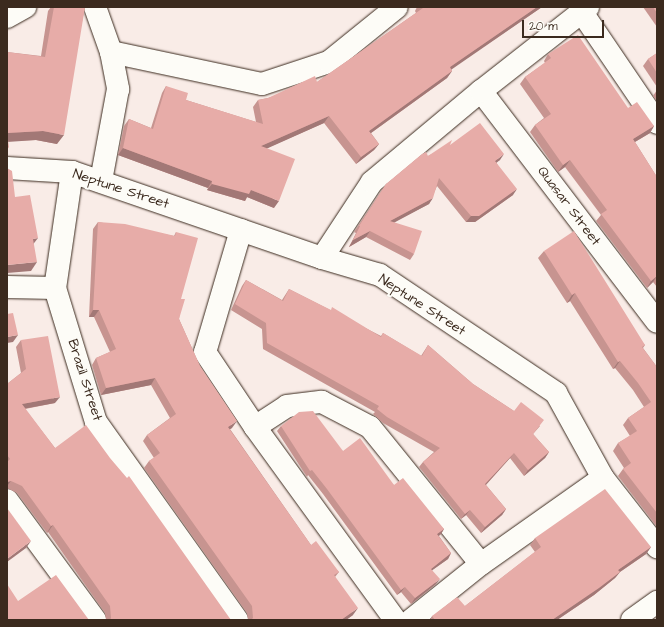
<!DOCTYPE html>
<style>
body{margin:0}
#map{position:relative;width:664px;height:627px;overflow:hidden;background:#f9ece7;font-family:"Architects Daughter",sans-serif}
div>[style]{position:absolute}
[style*='--x']{left:calc(var(--x)*1px);top:calc(var(--y)*1px);width:calc(var(--w)*1px);rotate:calc(var(--a)*1deg)}
.roads{filter:drop-shadow(0 0 1px #3b2a1e) drop-shadow(0 0 1px #3b2a1e)}
.street>*{height:22px;margin:-11px;padding:0 11px;transform-origin:11px;border-radius:11px;background:#fdfcf7}
.wall>*{inset:0;background:#c79490}
.shaded-wall>*{inset:0;background:#a27876}
.building>*{inset:0;background:#e7aca8}
span{translate:-50% -50%;white-space:nowrap;text-align:center;line-height:1.15;-webkit-text-stroke:4px #fdfcf7;paint-order:stroke}
.street-label{font-size:14px;color:#3b2a1e}
.frame{position:absolute;inset:0;border:8px solid #3b2a1e;pointer-events:none}
.scale{position:absolute;left:522px;top:20px;width:82px;height:18px;box-sizing:border-box;border:2px solid #3b2a1e;border-top:0;padding-left:5px;font-size:12px;line-height:14px;white-space:nowrap;color:#3b2a1e;-webkit-text-stroke:3px #fdfcf7;paint-order:stroke}
</style>
<div id="map">
<div class="roads">
<div class="street">
<div style="--x:95;--y:7;--w:48;--a:70.4"></div>
<div style="--x:111;--y:52;--w:38;--a:79"></div>
<div style="--x:118;--y:89;--w:94;--a:100.5"></div>
<div style="--x:581;--y:11;--w:135;--a:55.8"></div>
<div style="--x:7;--y:17;--w:21;--a:-29"></div>
<div style="--x:111;--y:52;--w:154;--a:12"></div>
<div style="--x:262;--y:84;--w:71;--a:-18.2"></div>
<div style="--x:329;--y:62;--w:87;--a:-39"></div>
<div style="--x:481;--y:91;--w:290;--a:52.7"></div>
<div style="--x:7;--y:168;--w:65;--a:3.5"></div>
<div style="--x:72;--y:172;--w:264;--a:19"></div>
<div style="--x:322;--y:258;--w:60;--a:16.3"></div>
<div style="--x:380;--y:275;--w:212;--a:33.8"></div>
<div style="--x:556;--y:393;--w:97;--a:61.1"></div>
<div style="--x:603;--y:478;--w:88;--a:52"></div>
<div style="--x:72;--y:172;--w:117;--a:98.3"></div>
<div style="--x:55;--y:288;--w:140;--a:73"></div>
<div style="--x:96;--y:422;--w:243;--a:54.5"></div>
<div style="--x:241;--y:230;--w:127;--a:106.4"></div>
<div style="--x:205;--y:352;--w:90;--a:56.3"></div>
<div style="--x:255;--y:427;--w:238;--a:54"></div>
<div style="--x:322;--y:258;--w:91;--a:-56.7"></div>
<div style="--x:372;--y:182;--w:142;--a:-39.9"></div>
<div style="--x:481;--y:91;--w:136;--a:-38.1"></div>
<div style="--x:7;--y:287;--w:48;--a:1.2"></div>
<div style="--x:255;--y:427;--w:38;--a:-33"></div>
<div style="--x:287;--y:406;--w:35;--a:-7"></div>
<div style="--x:322;--y:402;--w:54;--a:27.5"></div>
<div style="--x:370;--y:427;--w:176;--a:51"></div>
<div style="--x:7;--y:500;--w:149;--a:53.7"></div>
<div style="--x:411;--y:620;--w:90;--a:-38.7"></div>
<div style="--x:481;--y:564;--w:149;--a:-35.2"></div>
<div style="--x:632;--y:620;--w:31;--a:-36"></div>
</div>
</div>
<div class="wall">
<div style="clip-path:polygon(51px 7px,85px 7px,57px 144px,36px 140px,8px 141px,7px 52px,41px 56px,48px 11px)"></div>
<div style="clip-path:polygon(417px 7px,542px 7px,451px 69px,452px 71px,447px 78px,371px 133px,379px 144px,374px 150px,356px 164px,324px 123px,267px 148px,274px 208px,247px 197px,245px 201px,207px 190px,208px 188px,118px 155px,124px 126px,129px 119px,151px 128px,162px 93px,166px 86px,186px 100px,256px 122px,253px 107px,258px 100px,268px 98px,317px 82px,416px 13px,415px 11px)"></div>
<div style="clip-path:polygon(643px 7px,657px 7px,657px 27px)"></div>
<div style="clip-path:polygon(657px 53px,657px 87px,643px 66px,648px 59px)"></div>
<div style="clip-path:polygon(548px 54px,654px 126px,650px 133px,635px 142px,657px 177px,657px 287px,653px 282px,647px 288px,596px 221px,601px 215px,565px 167px,558px 172px,530px 132px,535px 125px,544px 118px,520px 84px,525px 77px,545px 63px,544px 61px)"></div>
<div style="clip-path:polygon(657px 90px,657px 101px,653px 96px)"></div>
<div style="clip-path:polygon(450px 145px,500px 160px,496px 162px,513px 195px,475px 222px,466px 222px,437px 186px,429px 204px,394px 222px,414px 254px,410px 260px,366px 237px,349px 247px,356px 233px,354px 232px,386px 184px,428px 156px)"></div>
<div style="clip-path:polygon(98px 222px,174px 236px,176px 232px,181px 299px,179px 319px,200px 366px,232px 428px,230px 429px,311px 545px,339px 572px,335px 577px,353px 615px,346px 620px,248px 620px,247px 613px,144px 468px,149px 461px,154px 458px,143px 441px,147px 435px,170px 418px,151px 385px,101px 395px,92px 365px,96px 358px,110px 352px,94px 317px,89px 317px,93px 229px)"></div>
<div style="clip-path:polygon(544px 251px,645px 345px,643px 348px,657px 367px,657px 527px,618px 476px,623px 469px,624px 468px,613px 451px,618px 443px,630px 436px,623px 425px,628px 418px,644px 407px,633px 390px,615px 368px,613px 369px,570px 301px,567px 303px,538px 258px)"></div>
<div style="clip-path:polygon(246px 280px,282px 300px,289px 289px,381px 336px,383px 333px,421px 356px,428px 345px,473px 384px,514px 411px,540px 426px,533px 434px,549px 452px,545px 458px,524px 476px,510px 458px,486px 485px,506px 509px,502px 515px,481px 533px,466px 515px,461px 519px,419px 467px,423px 462px,434px 452px,383px 423px,373px 414px,375px 412px,263px 349px,262px 329px,231px 310px,242px 286px)"></div>
<div style="clip-path:polygon(21px 340px,55px 403px,25px 409px,55px 448px,231px 620px,106px 620px,105px 613px,48px 532px,47px 533px,17px 493px,7px 488px,7px 384px,21px 373px,16px 347px)"></div>
<div style="clip-path:polygon(281px 426px,343px 451px,394px 485px,444px 529px,441px 534px,439px 536px,451px 553px,448px 559px,432px 570px,436px 584px,411px 604px,401px 592px,397px 595px,323px 494px,308px 475px,307px 477px,277px 431px)"></div>
<div style="clip-path:polygon(535px 538px,651px 547px,646px 554px,620px 572px,615px 578px,594px 595px,557px 620px,430px 620px,432px 616px,465px 606px,535px 552px,530px 545px)"></div>
</div>
<div class="shaded-wall">
<div style="clip-path:polygon(537px 7px,542px 7px,445px 74px,450px 67px)"></div>
<div style="clip-path:polygon(452px 71px,447px 78px,364px 138px,369px 131px)"></div>
<div style="clip-path:polygon(329px 116px,324px 123px,257px 153px,261px 146px)"></div>
<div style="clip-path:polygon(654px 126px,650px 133px,628px 146px,633px 139px)"></div>
<div style="clip-path:polygon(43px 131px,64px 135px,57px 144px,36px 140px,7px 142px,7px 133px)"></div>
<div style="clip-path:polygon(379px 144px,374px 150px,356px 164px,361px 157px)"></div>
<div style="clip-path:polygon(123px 148px,212px 181px,208px 188px,118px 155px)"></div>
<div style="clip-path:polygon(504px 154px,500px 160px,491px 167px,495px 161px)"></div>
<div style="clip-path:polygon(570px 160px,565px 167px,558px 172px,563px 165px)"></div>
<div style="clip-path:polygon(212px 184px,251px 190px,279px 201px,274px 208px,247px 197px,245px 201px,207px 190px)"></div>
<div style="clip-path:polygon(517px 189px,513px 195px,475px 222px,466px 222px,471px 216px)"></div>
<div style="clip-path:polygon(433px 198px,429px 204px,386px 227px,390px 221px)"></div>
<div style="clip-path:polygon(370px 231px,366px 237px,349px 247px,353px 240px)"></div>
<div style="clip-path:polygon(38px 238px,31px 247px,33px 239px)"></div>
<div style="clip-path:polygon(37px 262px,31px 271px,7px 273px,7px 265px)"></div>
<div style="clip-path:polygon(657px 276px,653px 282px,647px 288px,651px 281px)"></div>
<div style="clip-path:polygon(575px 293px,570px 301px,567px 303px,572px 295px)"></div>
<div style="clip-path:polygon(93px 310px,99px 310px,94px 317px,89px 317px)"></div>
<div style="clip-path:polygon(18px 335px,13px 342px,7px 343px,7px 337px)"></div>
<div style="clip-path:polygon(620px 361px,615px 368px,613px 369px,618px 362px)"></div>
<div style="clip-path:polygon(155px 378px,151px 385px,101px 395px,106px 388px)"></div>
<div style="clip-path:polygon(60px 397px,55px 403px,17px 410px,22px 404px)"></div>
<div style="clip-path:polygon(237px 421px,232px 428px,223px 433px,228px 427px)"></div>
<div style="clip-path:polygon(549px 452px,545px 458px,524px 476px,528px 470px)"></div>
<div style="clip-path:polygon(514px 453px,510px 458px,481px 490px,485px 484px)"></div>
<div style="clip-path:polygon(11px 481px,7px 486px,7px 482px)"></div>
<div style="clip-path:polygon(506px 509px,502px 515px,481px 533px,485px 527px)"></div>
<div style="clip-path:polygon(470px 510px,466px 515px,461px 519px,465px 514px)"></div>
<div style="clip-path:polygon(53px 525px,48px 532px,47px 533px,51px 526px)"></div>
<div style="clip-path:polygon(444px 529px,441px 534px,434px 539px,437px 534px)"></div>
<div style="clip-path:polygon(31px 541px,26px 548px,7px 562px,7px 559px)"></div>
<div style="clip-path:polygon(651px 547px,646px 554px,614px 576px,618px 570px)"></div>
<div style="clip-path:polygon(451px 553px,448px 559px,427px 574px,431px 569px)"></div>
<div style="clip-path:polygon(620px 572px,615px 578px,594px 595px,557px 620px,552px 620px)"></div>
<div style="clip-path:polygon(440px 579px,436px 584px,411px 604px,415px 598px)"></div>
<div style="clip-path:polygon(405px 587px,401px 592px,397px 595px,401px 590px)"></div>
<div style="clip-path:polygon(358px 608px,353px 615px,346px 620px,341px 620px)"></div>
</div>
<div class="building">
<div style="clip-path:polygon(54px 7px,85px 7px,64px 135px,43px 131px,7px 133px,9px 147px,7px 150px,7px 52px,45px 57px)"></div>
<div style="clip-path:polygon(422px 7px,537px 7px,450px 67px,452px 71px,369px 131px,379px 144px,361px 157px,329px 116px,261px 146px,295px 159px,279px 201px,251px 190px,249px 194px,212px 184px,212px 181px,123px 148px,129px 119px,153px 129px,166px 86px,188px 93px,186px 100px,263px 124px,258px 100px,268px 98px,315px 76px,317px 82px,423px 8px)"></div>
<div style="clip-path:polygon(653px 7px,657px 7px,657px 13px)"></div>
<div style="clip-path:polygon(578px 35px,628px 108px,637px 102px,654px 126px,633px 139px,657px 177px,657px 276px,651px 281px,601px 214px,607px 210px,570px 160px,563px 165px,535px 125px,551px 114px,525px 77px,551px 58px,548px 54px)"></div>
<div style="clip-path:polygon(657px 53px,657px 73px,648px 59px)"></div>
<div style="clip-path:polygon(480px 123px,504px 154px,495px 161px,517px 189px,479px 216px,471px 216px,439px 178px,433px 198px,390px 221px,422px 231px,414px 254px,370px 231px,353px 240px,360px 226px,359px 226px,386px 184px,422px 154px,426px 152px,428px 156px,452px 140px,450px 145px)"></div>
<div style="clip-path:polygon(7px 168px,12px 171px,15px 197px,30px 195px,38px 238px,33px 239px,37px 262px,7px 265px)"></div>
<div style="clip-path:polygon(98px 222px,125px 224px,175px 236px,176px 232px,198px 238px,181px 299px,185px 299px,179px 319px,200px 366px,237px 421px,228px 427px,311px 545px,316px 541px,339px 572px,334px 575px,358px 608px,341px 620px,251px 620px,253px 618px,252px 606px,149px 461px,160px 453px,147px 435px,176px 414px,155px 378px,106px 388px,96px 358px,116px 349px,99px 310px,93px 310px)"></div>
<div style="clip-path:polygon(574px 231px,645px 345px,642px 347px,657px 367px,657px 513px,623px 469px,631px 463px,618px 443px,637px 431px,628px 418px,651px 402px,638px 383px,620px 361px,618px 362px,575px 293px,572px 295px,544px 251px)"></div>
<div style="clip-path:polygon(246px 280px,283px 301px,289px 289px,331px 310px,332px 307px,381px 337px,383px 333px,422px 356px,428px 345px,473px 384px,514px 411px,521px 402px,544px 420px,533px 434px,549px 452px,528px 470px,514px 453px,485px 484px,506px 509px,485px 527px,470px 510px,465px 514px,423px 462px,440px 448px,387px 417px,377px 409px,379px 406px,267px 343px,266px 323px,235px 304px)"></div>
<div style="clip-path:polygon(13px 313px,18px 335px,7px 337px,7px 314px)"></div>
<div style="clip-path:polygon(48px 336px,60px 397px,22px 404px,55px 448px,86px 425px,110px 458px,127px 478px,129px 476px,231px 620px,110px 620px,111px 618px,110px 606px,53px 525px,51px 526px,22px 486px,11px 481px,7px 482px,7px 462px,10px 459px,7px 455px,8px 453px,7px 451px,7px 384px,26px 369px,21px 340px)"></div>
<div style="clip-path:polygon(313px 411px,343px 451px,360px 438px,394px 485px,403px 478px,444px 529px,437px 534px,451px 553px,431px 569px,440px 579px,415px 598px,405px 587px,401px 590px,327px 489px,312px 470px,310px 471px,281px 426px,299px 412px)"></div>
<div style="clip-path:polygon(605px 489px,651px 547px,618px 570px,620px 572px,599px 588px,552px 620px,435px 620px,432px 616px,457px 597px,465px 606px,541px 547px,535px 538px)"></div>
<div style="clip-path:polygon(7px 508px,31px 541px,7px 559px)"></div>
<div style="clip-path:polygon(56px 575px,89px 620px,7px 620px,7px 584px,18px 601px)"></div>
</div>
<div class="street-label">
<span style="left:121px;top:189px;rotate:18deg">Neptune Street</span>
<span style="left:569px;top:206px;rotate:53deg">Quasar Street</span>
<span style="left:422px;top:305px;rotate:33deg">Neptune Street</span>
<span style="left:85px;top:380px;rotate:72deg">Brazil Street</span>
</div>
<div class="frame"></div>
<div class="scale">20 m</div>
</div>
